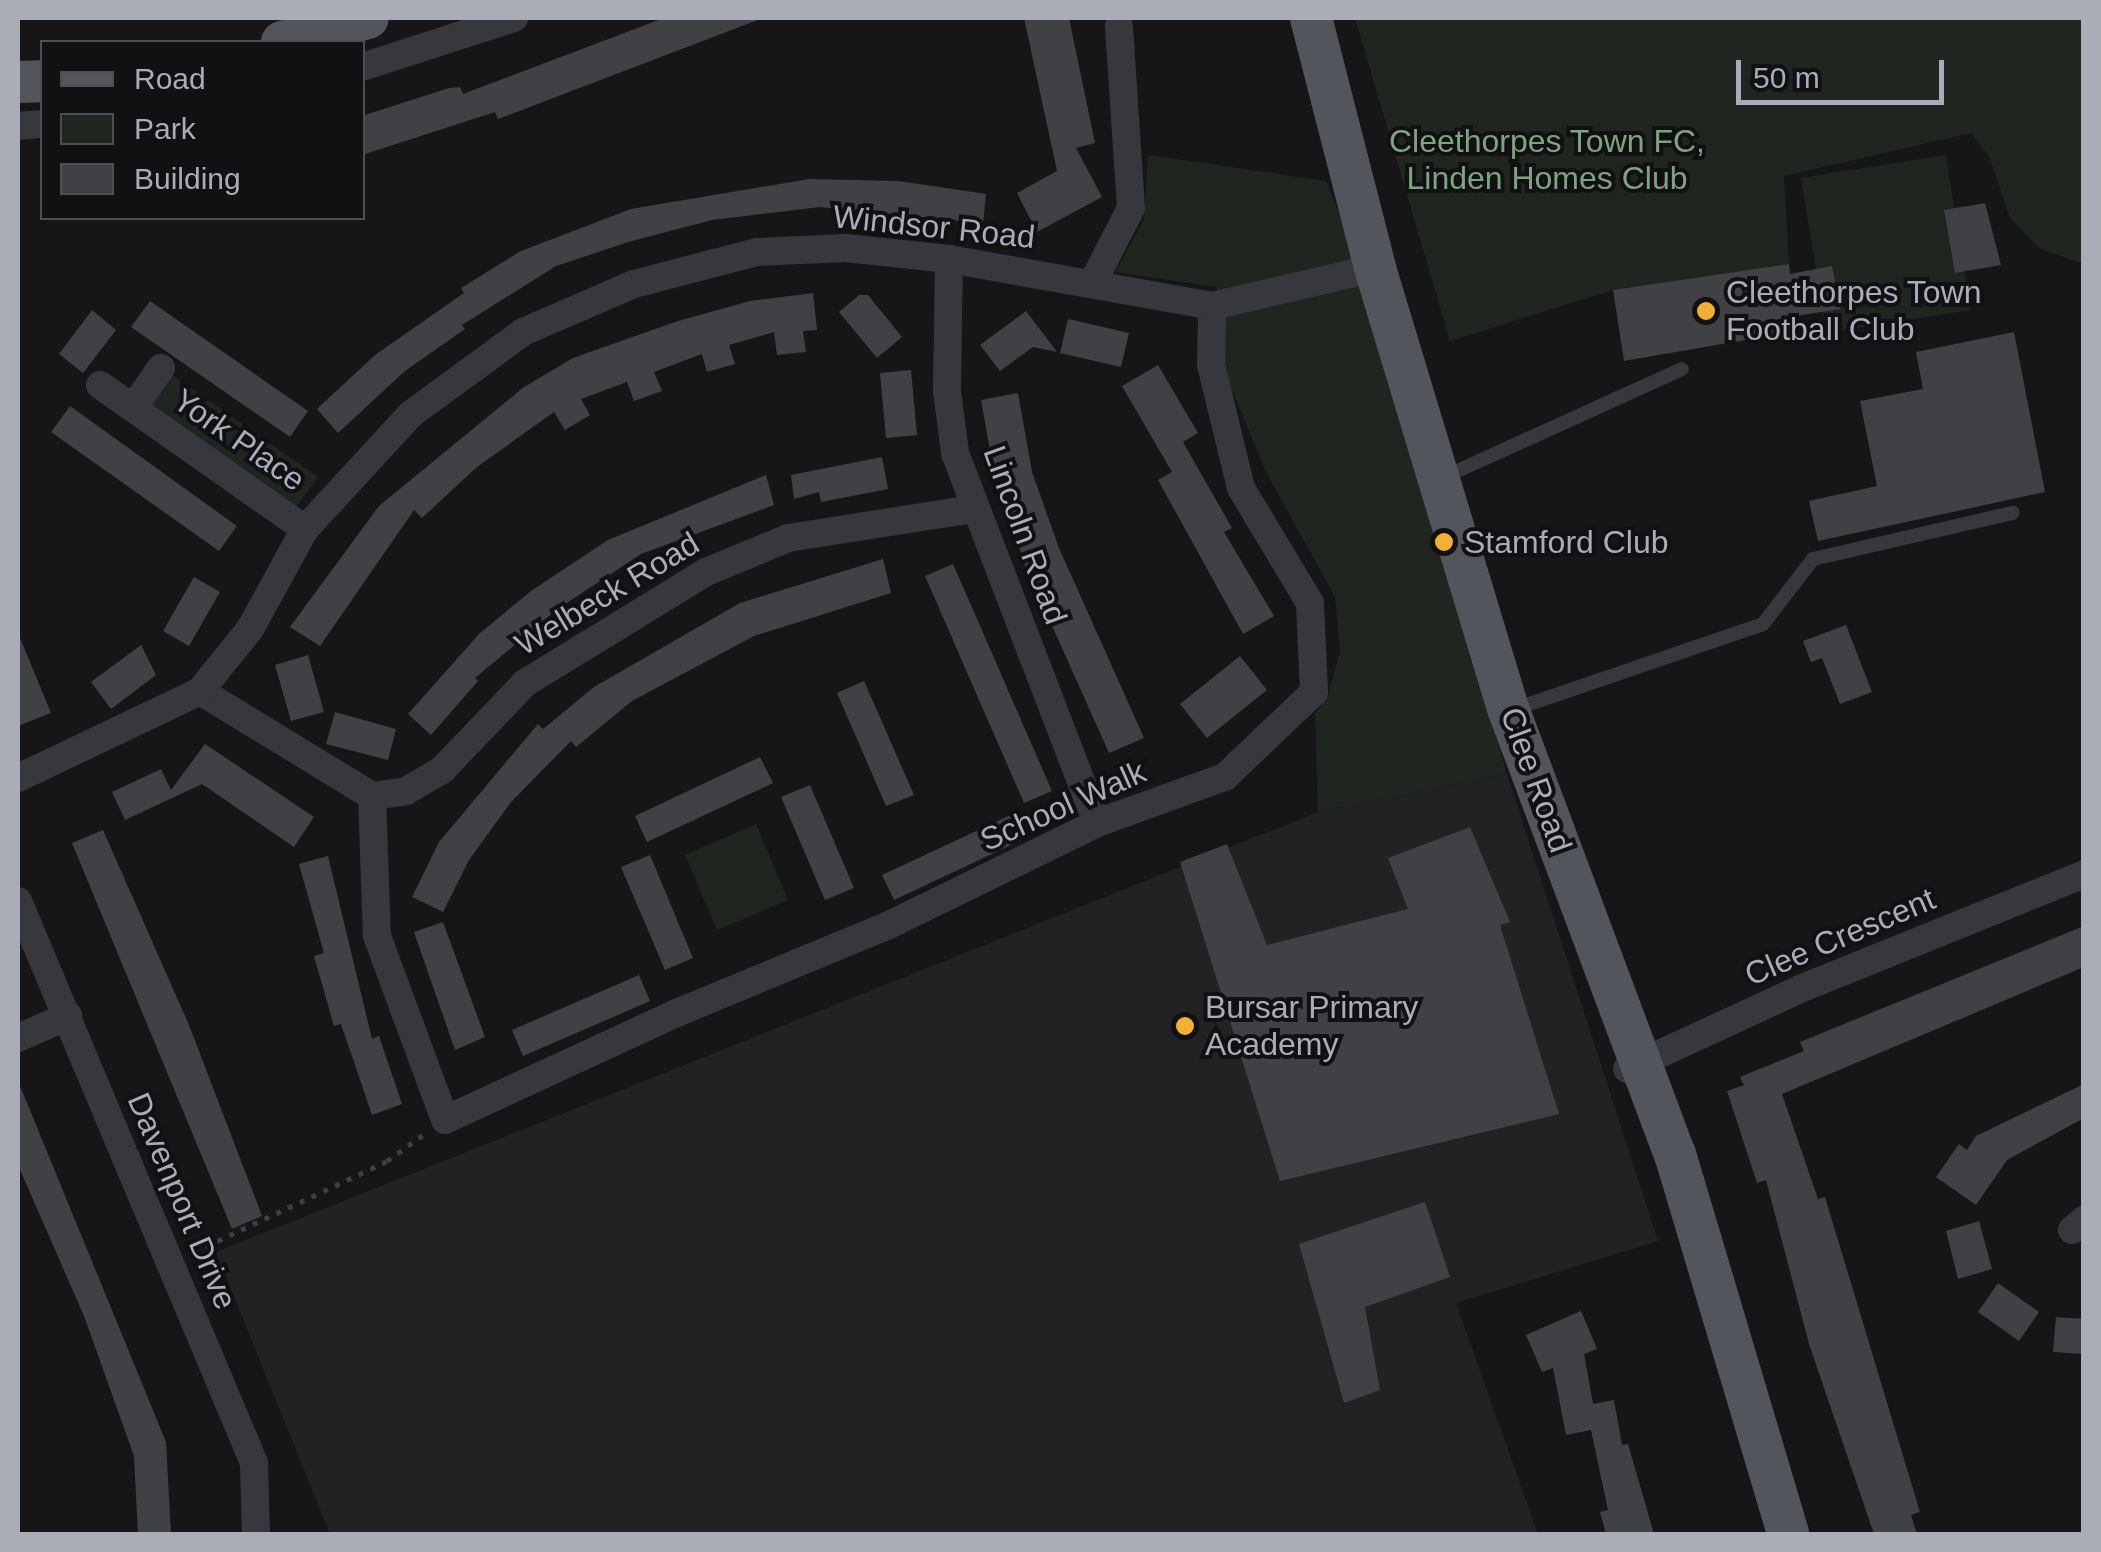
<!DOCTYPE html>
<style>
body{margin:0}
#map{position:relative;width:2101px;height:1552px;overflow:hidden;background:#161618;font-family:Helvetica,sans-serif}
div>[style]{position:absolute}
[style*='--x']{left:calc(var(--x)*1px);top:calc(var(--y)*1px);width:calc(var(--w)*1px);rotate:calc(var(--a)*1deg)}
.built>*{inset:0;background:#222225}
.green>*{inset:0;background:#1e261f}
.building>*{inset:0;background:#404145}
.path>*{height:5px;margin-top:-2.5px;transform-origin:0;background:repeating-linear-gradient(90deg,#3d3f44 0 5px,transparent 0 13px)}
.service>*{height:14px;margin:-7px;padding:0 7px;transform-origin:7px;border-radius:7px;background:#37383d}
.minor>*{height:28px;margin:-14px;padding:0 14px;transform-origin:14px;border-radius:14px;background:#37383d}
.primary>*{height:42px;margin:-21px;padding:0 21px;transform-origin:21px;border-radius:21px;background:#53555c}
.dots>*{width:28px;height:28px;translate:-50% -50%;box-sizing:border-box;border:5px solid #111113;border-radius:50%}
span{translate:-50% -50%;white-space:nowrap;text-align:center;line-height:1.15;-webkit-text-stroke:8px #111113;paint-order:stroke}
.park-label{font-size:32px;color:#7fa381}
.street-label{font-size:32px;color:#a8adb8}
.poi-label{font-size:32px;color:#a8adb8}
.left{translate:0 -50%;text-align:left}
.frame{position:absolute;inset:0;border:20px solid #a8adb8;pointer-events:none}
.legend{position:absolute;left:40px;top:40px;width:325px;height:180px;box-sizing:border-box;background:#111113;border:2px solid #4d4f55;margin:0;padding:12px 18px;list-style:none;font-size:30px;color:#a8adb8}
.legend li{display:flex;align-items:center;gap:20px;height:50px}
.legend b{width:50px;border:2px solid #4d4f55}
.scale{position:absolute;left:1736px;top:60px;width:208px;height:45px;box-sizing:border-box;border:5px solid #a8adb8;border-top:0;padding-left:12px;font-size:30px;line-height:35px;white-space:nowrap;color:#a8adb8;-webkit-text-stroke:8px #111113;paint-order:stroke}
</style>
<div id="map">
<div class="built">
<div style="clip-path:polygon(1507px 774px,1658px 1241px,1456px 1303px,1538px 1534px,330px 1534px,216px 1252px,1318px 812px)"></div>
</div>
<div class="green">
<div style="clip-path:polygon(1355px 18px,2083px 18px,2083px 264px,2039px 248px,2010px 218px,1989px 156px,1971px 133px,1784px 176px,1789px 264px,1613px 290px,1450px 341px)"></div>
<div style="clip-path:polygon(1148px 155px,1326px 181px,1369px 288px,1507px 774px,1318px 812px,1315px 713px,1328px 696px,1340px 651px,1335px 597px,1266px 472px,1220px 361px,1217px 287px,1115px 272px,1144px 220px)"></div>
<div style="clip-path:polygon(1946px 155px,1970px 310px,1826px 333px,1801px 178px)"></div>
<div style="clip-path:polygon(168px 372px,318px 477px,293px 511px,144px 407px)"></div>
<div style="clip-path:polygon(756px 824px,788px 900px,717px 930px,685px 855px)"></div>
</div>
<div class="building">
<div style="clip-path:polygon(664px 18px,763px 18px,498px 119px,495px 112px,362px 155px,362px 116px,449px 88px,460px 87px,463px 94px)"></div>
<div style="clip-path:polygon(1024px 18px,1069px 18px,1095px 143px,1076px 148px,1102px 197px,1037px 232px,1017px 193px,1057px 171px)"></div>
<div style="clip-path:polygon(809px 179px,899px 181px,986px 194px,983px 223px,820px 207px,712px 220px,628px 242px,556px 266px,462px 325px,465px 329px,405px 371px,338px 433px,317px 409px,375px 355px,464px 293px,461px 288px,521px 251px,631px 209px)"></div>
<div style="clip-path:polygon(1985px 203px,2001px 265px,1955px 273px,1944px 210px)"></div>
<div style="clip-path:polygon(1789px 264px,1790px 274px,1832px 266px,1840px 309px,1796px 316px,1798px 331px,1624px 361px,1613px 290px)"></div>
<div style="clip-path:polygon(813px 293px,817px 330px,803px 331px,806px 352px,777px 355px,774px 332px,729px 345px,735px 364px,707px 372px,702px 354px,654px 372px,662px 391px,634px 401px,627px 382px,581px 399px,590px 415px,565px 430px,554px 412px,477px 467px,422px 518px,414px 510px,320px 646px,290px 627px,379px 506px,524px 387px,573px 358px,678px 321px,750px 301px)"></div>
<div style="clip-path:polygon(859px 295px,868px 295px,902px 337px,877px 358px,839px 312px)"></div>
<div style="clip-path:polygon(150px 301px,308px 411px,290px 437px,131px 327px)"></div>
<div style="clip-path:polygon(92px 310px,116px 330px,83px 373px,59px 354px)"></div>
<div style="clip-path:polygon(1026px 311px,1057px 352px,1033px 347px,1000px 371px,980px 345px)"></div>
<div style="clip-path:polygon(1068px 319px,1129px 333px,1121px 367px,1060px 353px)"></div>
<div style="clip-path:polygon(2014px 332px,2045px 492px,1818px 541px,1809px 501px,1877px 486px,1860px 401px,1923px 389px,1916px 352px)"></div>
<div style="clip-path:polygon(1158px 365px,1198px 433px,1183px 442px,1232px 528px,1224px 532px,1274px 616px,1243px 634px,1158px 480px,1172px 472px,1122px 386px)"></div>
<div style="clip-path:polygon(911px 370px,917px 435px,886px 438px,880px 373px)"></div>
<div style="clip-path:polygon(1018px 393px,1032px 472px,1059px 548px,1144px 738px,1109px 753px,1024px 563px,990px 450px,981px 400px)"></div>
<div style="clip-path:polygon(70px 406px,237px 526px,219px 551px,51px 432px)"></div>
<div style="clip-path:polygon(882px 457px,888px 489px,821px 502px,819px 492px,794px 499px,791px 475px)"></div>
<div style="clip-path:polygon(766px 475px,774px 505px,641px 554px,559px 608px,475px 678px,478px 681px,431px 735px,408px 714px,479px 634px,531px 591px,608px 540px)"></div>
<div style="clip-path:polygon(883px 559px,891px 593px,754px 636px,632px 701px,576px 747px,571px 741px,511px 802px,469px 860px,443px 912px,412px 897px,439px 842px,538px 724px,543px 729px,594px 687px,740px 603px)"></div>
<div style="clip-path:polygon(953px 564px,1052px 791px,1024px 803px,925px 576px)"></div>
<div style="clip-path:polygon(194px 577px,220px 592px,189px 646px,163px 631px)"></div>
<div style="clip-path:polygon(1846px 625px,1872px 692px,1840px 704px,1822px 658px,1811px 662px,1803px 641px)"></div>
<div style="clip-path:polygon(18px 633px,51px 713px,18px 726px)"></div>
<div style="clip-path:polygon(141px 645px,156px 675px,111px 709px,91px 682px)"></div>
<div style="clip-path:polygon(308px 655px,324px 712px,291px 721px,275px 665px)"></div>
<div style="clip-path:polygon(1240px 656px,1267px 690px,1207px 738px,1180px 704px)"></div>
<div style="clip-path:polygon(864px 681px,914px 795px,886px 806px,837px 693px)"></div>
<div style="clip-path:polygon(335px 712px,396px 729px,388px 760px,326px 744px)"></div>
<div style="clip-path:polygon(205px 744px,314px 817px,294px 847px,202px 784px,125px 820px,112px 792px,161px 769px,171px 790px)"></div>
<div style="clip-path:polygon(760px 757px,773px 783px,647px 842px,635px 816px)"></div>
<div style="clip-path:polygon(810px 785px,854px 888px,825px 900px,781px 797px)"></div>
<div style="clip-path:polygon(1015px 813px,1026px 838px,894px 900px,882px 875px)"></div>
<div style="clip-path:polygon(1470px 827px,1510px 922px,1500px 925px,1559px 1114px,1280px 1181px,1180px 862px,1227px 844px,1267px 945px,1408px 909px,1388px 858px)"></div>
<div style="clip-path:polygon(103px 830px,189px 1025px,262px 1216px,232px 1229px,72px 843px)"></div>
<div style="clip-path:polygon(650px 855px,693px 958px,665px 970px,621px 867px)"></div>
<div style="clip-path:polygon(328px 856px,372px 1039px,379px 1036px,402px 1104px,372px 1115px,341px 1024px,334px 1026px,314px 956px,324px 953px,299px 864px)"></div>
<div style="clip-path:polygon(443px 922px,485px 1037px,455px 1050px,414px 932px)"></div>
<div style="clip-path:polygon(2084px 926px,2084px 967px,1782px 1094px,1818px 1199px,1825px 1197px,1920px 1512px,1911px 1515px,1917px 1534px,1874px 1534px,1809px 1344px,1766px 1180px,1757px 1183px,1727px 1091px,1744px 1085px,1740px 1077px,1804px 1051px,1800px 1042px)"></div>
<div style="clip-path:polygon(639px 975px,650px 1001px,523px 1056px,512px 1030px)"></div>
<div style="clip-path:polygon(18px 1081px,166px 1442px,171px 1534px,138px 1534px,134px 1456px,84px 1316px,18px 1165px)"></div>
<div style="clip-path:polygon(2084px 1084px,2084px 1118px,2007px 1160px,1976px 1205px,1936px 1177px,1959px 1144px,1967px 1150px,1976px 1136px)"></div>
<div style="clip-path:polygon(1425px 1202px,1450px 1277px,1365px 1307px,1380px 1390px,1344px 1403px,1299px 1244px)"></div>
<div style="clip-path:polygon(1979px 1221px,1992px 1269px,1958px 1279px,1946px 1231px)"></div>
<div style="clip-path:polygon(1998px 1283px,2039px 1312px,2019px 1341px,1978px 1312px)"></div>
<div style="clip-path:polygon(1581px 1311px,1597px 1349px,1584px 1354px,1593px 1404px,1614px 1400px,1622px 1445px,1628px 1444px,1654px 1534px,1606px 1534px,1600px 1512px,1608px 1510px,1591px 1430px,1566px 1435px,1553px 1368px,1542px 1372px,1526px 1335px)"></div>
<div style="clip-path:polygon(2056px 1317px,2084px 1319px,2084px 1354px,2053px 1352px)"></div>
</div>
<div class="path">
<div style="--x:194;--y:1252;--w:213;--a:-25.2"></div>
<div style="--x:387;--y:1161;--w:46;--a:-36.1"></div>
</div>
<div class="service">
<div style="--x:1444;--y:477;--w:261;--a:-24.4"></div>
<div style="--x:1515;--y:709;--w:262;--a:-18.9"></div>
<div style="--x:1763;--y:624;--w:82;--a:-52.4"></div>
<div style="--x:1813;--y:559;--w:205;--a:-13"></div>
</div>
<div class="minor">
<div style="--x:362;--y:67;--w:160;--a:-17.9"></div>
<div style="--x:18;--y:126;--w:24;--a:-5"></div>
<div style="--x:949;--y:259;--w:132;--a:90.9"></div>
<div style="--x:947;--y:391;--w:63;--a:82.6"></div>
<div style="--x:955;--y:453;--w:396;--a:69"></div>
<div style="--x:1093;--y:282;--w:83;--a:-62.8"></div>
<div style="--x:1131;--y:208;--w:182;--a:-93.8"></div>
<div style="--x:100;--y:385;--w:251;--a:35.1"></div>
<div style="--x:133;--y:408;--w:49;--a:-55"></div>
<div style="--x:200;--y:691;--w:202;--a:31.4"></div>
<div style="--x:372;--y:796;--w:140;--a:88"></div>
<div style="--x:377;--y:936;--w:196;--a:69.7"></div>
<div style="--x:445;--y:1120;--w:258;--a:-24.8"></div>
<div style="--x:679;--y:1012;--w:225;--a:-22.5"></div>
<div style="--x:887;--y:926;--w:234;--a:-26.1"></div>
<div style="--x:1097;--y:823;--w:136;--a:-19.8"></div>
<div style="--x:1225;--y:777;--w:123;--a:-43.7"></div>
<div style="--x:1314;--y:692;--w:89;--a:-92.6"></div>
<div style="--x:1310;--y:603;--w:134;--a:-121"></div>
<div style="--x:1241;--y:488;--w:127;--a:-103.7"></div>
<div style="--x:1211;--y:365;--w:59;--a:-89"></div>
<div style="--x:18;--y:778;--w:202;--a:-25.5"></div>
<div style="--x:200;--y:691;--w:80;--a:-51.1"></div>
<div style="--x:250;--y:629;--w:114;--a:-61.2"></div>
<div style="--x:305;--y:529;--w:156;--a:-47.3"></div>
<div style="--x:411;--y:414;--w:139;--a:-36.2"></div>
<div style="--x:523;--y:332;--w:121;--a:-23.4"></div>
<div style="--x:634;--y:284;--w:127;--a:-14.6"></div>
<div style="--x:757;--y:252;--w:88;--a:-2.6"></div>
<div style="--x:845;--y:248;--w:105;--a:6"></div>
<div style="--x:949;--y:259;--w:267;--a:10.1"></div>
<div style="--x:1212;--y:306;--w:167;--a:-13.1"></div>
<div style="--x:372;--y:796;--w:34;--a:-8"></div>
<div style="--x:406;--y:791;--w:42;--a:-30.3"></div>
<div style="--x:442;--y:770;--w:120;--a:-46.3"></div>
<div style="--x:525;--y:683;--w:212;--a:-31.5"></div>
<div style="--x:706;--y:572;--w:89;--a:-22.5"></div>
<div style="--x:788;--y:538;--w:188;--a:-8.9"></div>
<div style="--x:18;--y:901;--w:610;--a:67.22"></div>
<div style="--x:254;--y:1463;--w:71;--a:88.4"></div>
<div style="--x:18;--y:1038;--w:55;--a:-23.7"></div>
<div style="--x:1627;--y:1069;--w:191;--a:-24.8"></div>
<div style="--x:1800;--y:989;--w:306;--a:-22"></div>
<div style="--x:2072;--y:1230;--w:16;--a:-40"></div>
</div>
<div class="primary">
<div style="--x:1311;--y:18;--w:258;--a:75.6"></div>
<div style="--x:1375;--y:268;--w:463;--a:73.2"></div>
<div style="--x:1509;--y:711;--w:473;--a:69.5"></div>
<div style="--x:1675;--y:1154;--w:396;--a:73.4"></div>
<div style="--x:282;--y:42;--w:89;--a:-15.6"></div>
<div style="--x:18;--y:82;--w:24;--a:-2"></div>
</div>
<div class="dots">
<div style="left:1706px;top:311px;background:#f2b134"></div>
<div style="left:1444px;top:542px;background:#f2b134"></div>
<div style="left:1185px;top:1026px;background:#f2b134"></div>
</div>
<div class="park-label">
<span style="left:1547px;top:160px">Cleethorpes Town FC,<br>Linden Homes Club</span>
</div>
<div class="street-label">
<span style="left:934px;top:227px;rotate:6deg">Windsor Road</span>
<span style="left:239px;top:440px;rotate:35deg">York Place</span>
<span style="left:1025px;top:535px;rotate:70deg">Lincoln Road</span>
<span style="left:607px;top:594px;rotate:-31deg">Welbeck Road</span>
<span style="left:1536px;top:780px;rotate:70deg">Clee Road</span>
<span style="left:1063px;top:806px;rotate:-24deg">School Walk</span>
<span style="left:1840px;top:937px;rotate:-23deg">Clee Crescent</span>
<span style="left:182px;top:1201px;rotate:67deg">Davenport Drive</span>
</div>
<div class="poi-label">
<span class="left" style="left:1726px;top:311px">Cleethorpes Town<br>Football Club</span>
<span class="left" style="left:1464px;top:542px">Stamford Club</span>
<span class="left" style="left:1205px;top:1026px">Bursar Primary<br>Academy</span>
</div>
<div class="frame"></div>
<ul class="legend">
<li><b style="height:12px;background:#53555c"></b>Road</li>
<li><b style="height:28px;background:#1e261f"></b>Park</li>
<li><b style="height:28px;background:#404145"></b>Building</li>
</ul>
<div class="scale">50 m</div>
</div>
